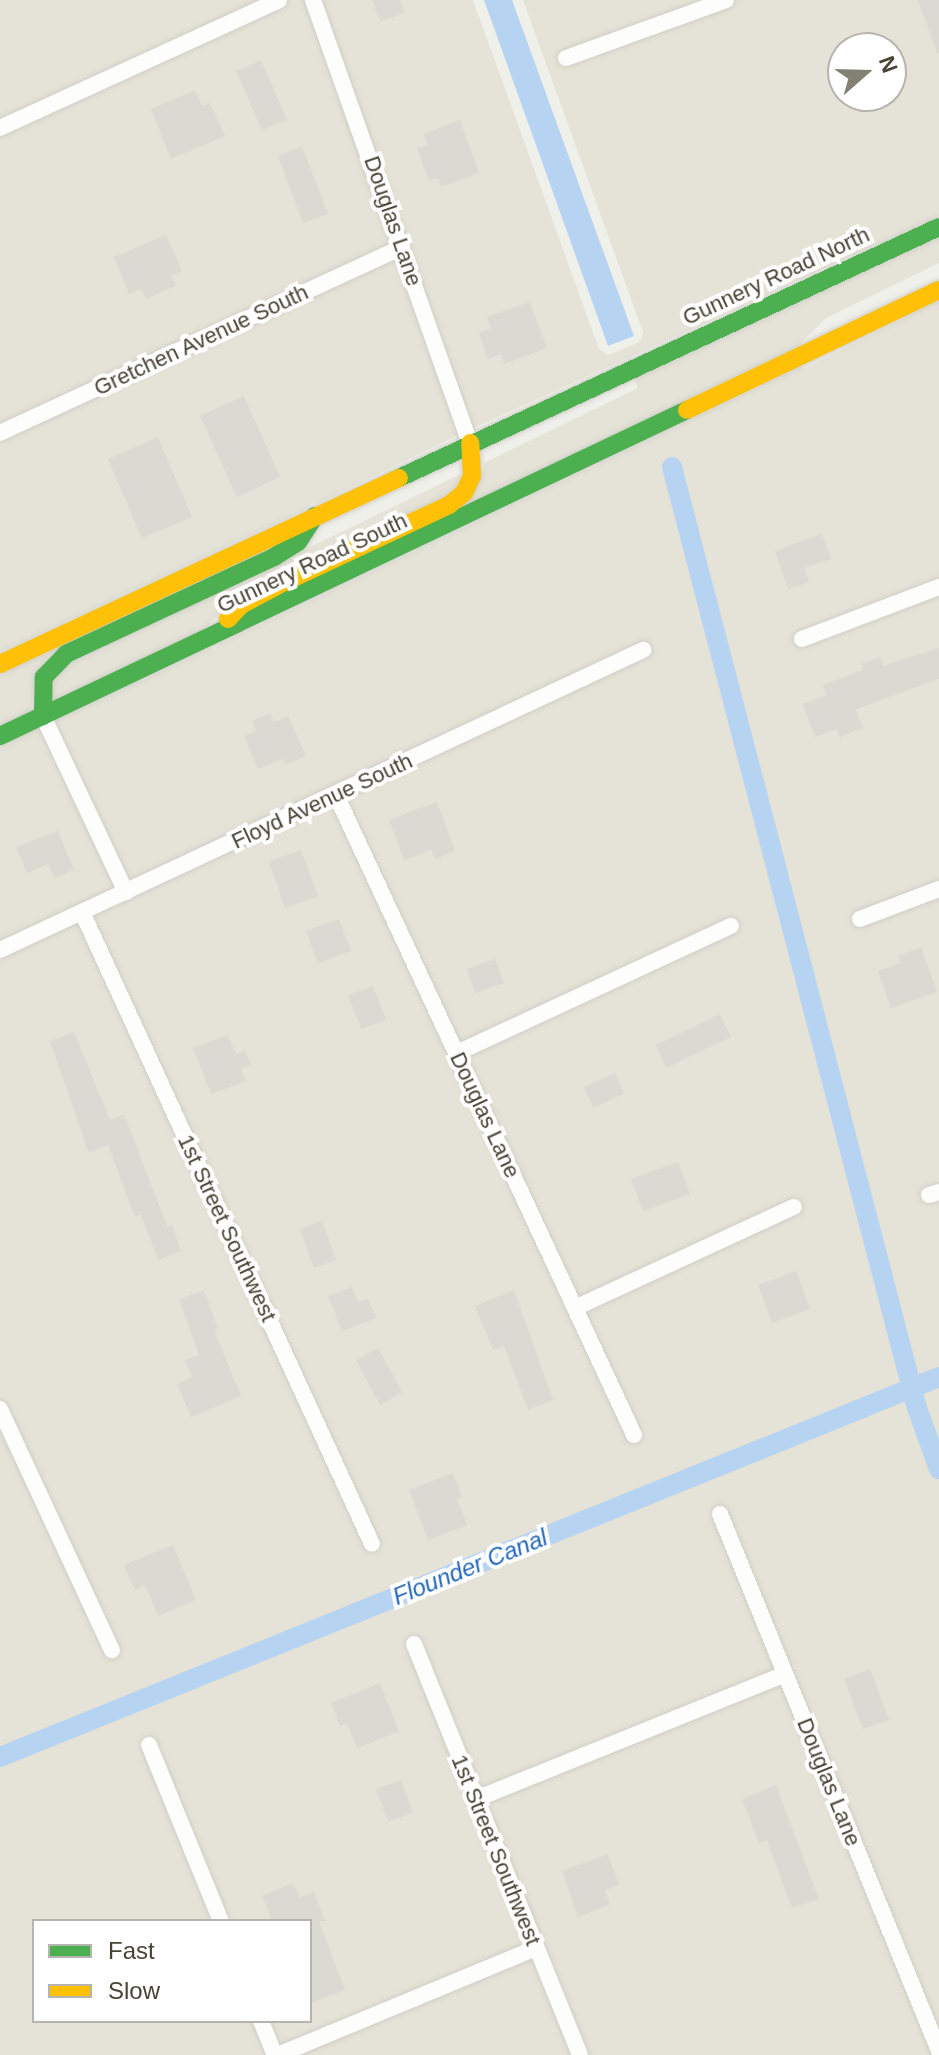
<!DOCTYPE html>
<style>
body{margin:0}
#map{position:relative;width:939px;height:2055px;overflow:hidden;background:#f0f0ea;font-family:Arial,sans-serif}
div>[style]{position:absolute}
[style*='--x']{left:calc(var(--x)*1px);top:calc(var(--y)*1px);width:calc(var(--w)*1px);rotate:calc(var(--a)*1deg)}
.residential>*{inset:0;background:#e5e3d7}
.water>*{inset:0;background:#b7d3f2}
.canal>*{height:20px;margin:-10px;padding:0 10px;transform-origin:10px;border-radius:10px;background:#b7d3f2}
.building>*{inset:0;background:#dad9d2}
.roads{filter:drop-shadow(0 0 2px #cfcec7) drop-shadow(0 0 2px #cfcec7)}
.street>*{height:16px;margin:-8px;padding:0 8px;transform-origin:8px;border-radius:8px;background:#fdfdfc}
.fast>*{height:18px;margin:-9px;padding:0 9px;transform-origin:9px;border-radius:9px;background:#4caf50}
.slow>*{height:18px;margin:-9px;padding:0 9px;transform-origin:9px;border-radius:9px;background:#ffc107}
span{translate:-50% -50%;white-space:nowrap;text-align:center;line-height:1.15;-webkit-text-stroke:8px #fff;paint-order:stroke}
.street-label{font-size:22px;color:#484335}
.water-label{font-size:24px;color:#2568bc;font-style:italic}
.legend{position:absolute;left:32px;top:1919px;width:280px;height:104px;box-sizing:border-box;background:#fff;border:2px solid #b6b4ae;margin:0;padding:10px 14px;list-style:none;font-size:24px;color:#484335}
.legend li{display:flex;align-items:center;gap:16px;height:40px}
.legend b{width:40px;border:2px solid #b6b4ae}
.north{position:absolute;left:827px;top:32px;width:80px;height:80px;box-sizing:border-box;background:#fff;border:2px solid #b6b4ae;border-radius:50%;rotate:70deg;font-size:22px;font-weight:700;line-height:32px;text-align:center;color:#484335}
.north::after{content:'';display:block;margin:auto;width:28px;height:36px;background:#838074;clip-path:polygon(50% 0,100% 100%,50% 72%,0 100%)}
</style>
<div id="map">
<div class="residential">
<div style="clip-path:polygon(evenodd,0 0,473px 0,599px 349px,608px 355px,640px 342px,643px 332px,523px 0,939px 0,939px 216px,458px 435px,316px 504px,312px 502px,308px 508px,0 652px,0 0,843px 48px,891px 48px,891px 96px,843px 96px,843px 48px)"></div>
<div style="clip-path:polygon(939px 238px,939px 263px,826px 318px,797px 347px,463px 507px,482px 480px,484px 463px,638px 388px,635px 379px)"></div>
<div style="clip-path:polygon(evenodd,939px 301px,939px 2055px,0 2055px,0 747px,211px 648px,214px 650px,220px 644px,801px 367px,804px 369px,939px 301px,34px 1921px,310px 1921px,310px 2021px,34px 2021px,34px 1921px)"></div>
<div style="clip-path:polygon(461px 474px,455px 487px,443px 497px,235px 596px,206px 628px,52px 700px,54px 681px,71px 663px)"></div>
<div style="clip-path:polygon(57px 648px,35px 672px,31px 711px,0 725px,0 675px)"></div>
</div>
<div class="water">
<div style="clip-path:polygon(484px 0,512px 0,634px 336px,608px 346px)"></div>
</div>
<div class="canal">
<div style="--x:672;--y:467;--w:972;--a:75.41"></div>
<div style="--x:917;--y:1408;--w:65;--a:70.2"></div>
<div style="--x:0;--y:1757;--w:1013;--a:-22.03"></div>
</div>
<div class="building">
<div style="clip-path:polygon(372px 0,400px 0,405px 13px,380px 22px)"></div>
<div style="clip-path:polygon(918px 0,939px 0,939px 53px,937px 53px)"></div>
<div style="clip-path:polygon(261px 60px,287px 120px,262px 130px,236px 71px)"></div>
<div style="clip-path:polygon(195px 90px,202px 106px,210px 103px,225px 136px,171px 159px,151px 109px)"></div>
<div style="clip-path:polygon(460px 120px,479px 173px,441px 187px,438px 178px,429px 181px,417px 148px,428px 145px,424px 134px)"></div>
<div style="clip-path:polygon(302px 146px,328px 214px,303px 223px,278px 156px)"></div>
<div style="clip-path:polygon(166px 235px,182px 271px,171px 275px,176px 286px,146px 299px,141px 289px,129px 294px,114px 257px)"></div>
<div style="clip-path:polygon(530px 302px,547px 348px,504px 364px,501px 354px,488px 359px,479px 333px,491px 329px,487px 317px)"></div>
<div style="clip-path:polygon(244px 396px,280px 477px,237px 497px,200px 416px)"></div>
<div style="clip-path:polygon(158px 437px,192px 517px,142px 538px,108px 459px)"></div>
<div style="clip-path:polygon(822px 534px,831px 559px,804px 568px,809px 582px,788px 589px,775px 551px)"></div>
<div style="clip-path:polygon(939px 648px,939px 679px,856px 709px,863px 728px,840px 737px,837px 729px,815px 737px,803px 704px,827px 695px,823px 685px,863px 670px,861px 664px,880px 657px,883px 666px)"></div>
<div style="clip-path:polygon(270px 713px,274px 722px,288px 716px,306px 756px,285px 765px,282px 759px,258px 769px,244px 736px,256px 731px,252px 721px)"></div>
<div style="clip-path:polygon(437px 802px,455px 851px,435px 859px,431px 850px,404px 860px,389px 820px)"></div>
<div style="clip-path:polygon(58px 831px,74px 870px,54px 878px,48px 864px,27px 873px,16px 847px)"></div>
<div style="clip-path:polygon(301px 850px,318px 896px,285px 908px,269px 862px)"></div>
<div style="clip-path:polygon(339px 919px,351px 951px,318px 963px,306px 931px)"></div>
<div style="clip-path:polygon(921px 947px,937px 992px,891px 1008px,878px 971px,901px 963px,898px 956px)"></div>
<div style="clip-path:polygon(495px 959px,504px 983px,475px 993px,467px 969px)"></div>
<div style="clip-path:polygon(373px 986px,386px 1020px,361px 1029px,348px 995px)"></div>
<div style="clip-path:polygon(720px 1014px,731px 1037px,666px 1068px,656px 1045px)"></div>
<div style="clip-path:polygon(74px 1032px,110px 1120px,124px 1114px,167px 1226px,172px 1225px,181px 1251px,158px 1260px,141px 1214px,135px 1217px,108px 1145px,89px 1153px,50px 1041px)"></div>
<div style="clip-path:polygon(228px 1035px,236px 1054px,245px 1050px,251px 1065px,241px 1069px,246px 1081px,211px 1094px,193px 1048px)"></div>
<div style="clip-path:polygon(615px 1073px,624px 1094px,593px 1108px,584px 1087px)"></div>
<div style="clip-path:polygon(678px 1162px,690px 1194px,643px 1211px,631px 1179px)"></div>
<div style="clip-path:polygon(322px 1221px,336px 1260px,314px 1268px,300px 1229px)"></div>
<div style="clip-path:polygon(796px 1271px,810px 1309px,772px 1323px,758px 1285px)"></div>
<div style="clip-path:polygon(352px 1287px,358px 1302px,368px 1299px,376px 1318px,342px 1331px,328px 1296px)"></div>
<div style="clip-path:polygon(204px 1290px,218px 1329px,214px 1330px,241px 1396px,191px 1417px,177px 1384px,192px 1377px,185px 1360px,199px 1355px,179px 1299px)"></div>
<div style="clip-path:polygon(514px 1290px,553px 1400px,528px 1410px,504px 1346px,493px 1350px,475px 1306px)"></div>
<div style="clip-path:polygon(378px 1348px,402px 1392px,380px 1405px,356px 1360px)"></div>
<div style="clip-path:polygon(453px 1473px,462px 1497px,457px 1499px,467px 1525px,428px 1540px,409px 1490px)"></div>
<div style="clip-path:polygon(173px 1545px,196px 1600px,158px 1616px,145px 1585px,135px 1590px,124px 1565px)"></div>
<div style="clip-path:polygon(870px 1669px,889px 1720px,863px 1729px,844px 1679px)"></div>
<div style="clip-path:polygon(380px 1683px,399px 1732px,357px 1748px,347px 1723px,340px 1726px,331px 1703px)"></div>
<div style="clip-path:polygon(401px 1780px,413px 1813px,388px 1822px,376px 1789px)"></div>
<div style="clip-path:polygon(776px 1785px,819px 1899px,792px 1908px,767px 1840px,759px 1843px,742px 1799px)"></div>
<div style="clip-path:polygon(608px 1854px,619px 1885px,605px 1890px,610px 1905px,578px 1917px,562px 1871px)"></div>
<div style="clip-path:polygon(294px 1883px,299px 1898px,314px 1892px,325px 1921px,319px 1921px,345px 1990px,310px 2003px,310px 1921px,272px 1921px,262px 1895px)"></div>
</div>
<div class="roads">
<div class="street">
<div style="--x:313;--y:0;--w:470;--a:70.5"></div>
<div style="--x:566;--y:58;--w:170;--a:-19.9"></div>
<div style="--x:0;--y:128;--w:307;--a:-24.6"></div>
<div style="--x:0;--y:433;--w:443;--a:-24.8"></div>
<div style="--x:802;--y:639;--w:147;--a:-20.8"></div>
<div style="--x:43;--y:716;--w:195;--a:64.8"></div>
<div style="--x:336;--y:795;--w:706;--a:65.03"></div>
<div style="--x:82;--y:912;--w:695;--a:65.35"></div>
<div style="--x:860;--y:919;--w:85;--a:-20.8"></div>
<div style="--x:0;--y:950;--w:710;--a:-25.01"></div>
<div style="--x:457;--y:1053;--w:302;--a:-24.9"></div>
<div style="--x:929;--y:1195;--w:10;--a:-17"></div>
<div style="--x:575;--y:1308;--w:241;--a:-24.8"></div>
<div style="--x:0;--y:1409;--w:266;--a:65.1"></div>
<div style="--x:720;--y:1514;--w:580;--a:67.81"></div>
<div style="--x:414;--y:1644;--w:443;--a:68"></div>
<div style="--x:149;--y:1745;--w:190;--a:67.8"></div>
<div style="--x:476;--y:1799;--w:333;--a:-22"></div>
<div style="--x:261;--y:2021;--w:37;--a:68"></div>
<div style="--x:278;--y:2055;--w:279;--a:-22.5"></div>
</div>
<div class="fast">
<div style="--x:399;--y:478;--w:595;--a:-24.93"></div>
<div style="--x:43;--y:716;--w:39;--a:-89"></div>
<div style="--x:44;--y:677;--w:32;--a:-46"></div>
<div style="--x:66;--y:654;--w:230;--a:-25"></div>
<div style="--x:274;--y:557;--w:28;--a:-32"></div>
<div style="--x:298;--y:542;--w:31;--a:-57"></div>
<div style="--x:0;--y:736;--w:760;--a:-25.39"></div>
</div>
<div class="slow">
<div style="--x:687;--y:410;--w:279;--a:-25.5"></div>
<div style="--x:228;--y:619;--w:19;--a:-47"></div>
<div style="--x:241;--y:605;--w:40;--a:-28"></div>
<div style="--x:276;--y:586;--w:191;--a:-25.1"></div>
<div style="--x:449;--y:505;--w:19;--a:-39"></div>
<div style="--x:464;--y:493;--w:19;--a:-65"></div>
<div style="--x:472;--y:476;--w:33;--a:-93"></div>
<div style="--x:0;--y:664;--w:440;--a:-25"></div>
</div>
</div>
<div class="street-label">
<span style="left:393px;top:221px;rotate:71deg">Douglas Lane</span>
<span style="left:776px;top:276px;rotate:-25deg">Gunnery Road North</span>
<span style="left:201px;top:340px;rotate:-25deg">Gretchen Avenue South</span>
<span style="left:312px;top:563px;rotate:-25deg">Gunnery Road South</span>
<span style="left:322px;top:801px;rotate:-25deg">Floyd Avenue South</span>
<span style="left:485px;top:1115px;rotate:65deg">Douglas Lane</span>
<span style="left:227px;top:1228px;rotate:65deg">1st Street Southwest</span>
<span style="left:829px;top:1782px;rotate:68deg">Douglas Lane</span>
<span style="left:496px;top:1850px;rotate:68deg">1st Street Southwest</span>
</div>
<div class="water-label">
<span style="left:470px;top:1567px;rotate:-22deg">Flounder Canal</span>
</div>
<ul class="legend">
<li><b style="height:10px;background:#4caf50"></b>Fast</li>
<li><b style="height:10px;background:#ffc107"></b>Slow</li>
</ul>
<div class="north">N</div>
</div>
